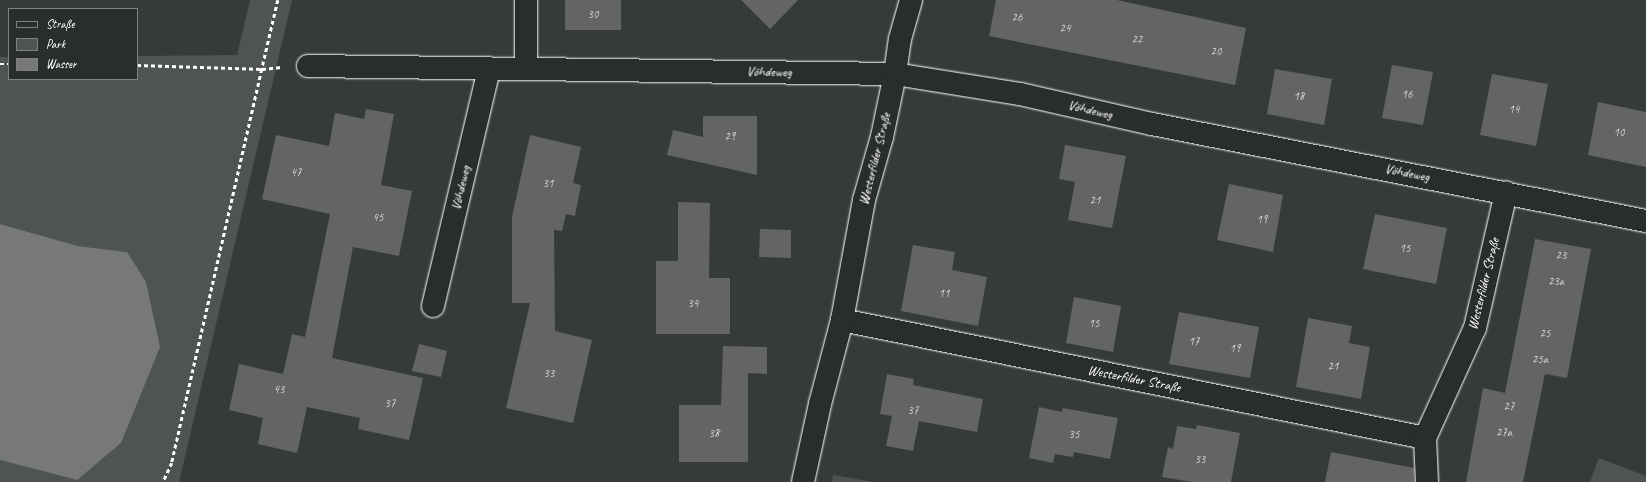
<!DOCTYPE html>
<meta charset="utf-8">
<style>
body{margin:0}
#map{position:relative;width:1646px;height:482px;overflow:hidden;background:#373a3b;font-family:Caveat,sans-serif}
div>[style]{position:absolute}
[style*='--x']{left:calc(var(--x)*1px);top:calc(var(--y)*1px);width:calc(var(--w)*1px);rotate:calc(var(--a)*1deg)}
.green>*{inset:0;background:#505354}
.water>*{inset:0;background:#767879}
.building>*{inset:0;background:#636465}
.path>*{height:2.5px;margin-top:-1.25px;transform-origin:0;background:repeating-linear-gradient(90deg,#fff 0 4px,transparent 0 7px)}
.roads{filter:drop-shadow(0 0 1px #fff) drop-shadow(0 0 1px #fff)}
.minor>*{height:22px;margin:-11px;padding:0 11px;transform-origin:11px;border-radius:11px;background:#2a2d2e}
span{translate:-50% -50%;white-space:nowrap;text-align:center;line-height:1.15;-webkit-text-stroke:4px #2a2d2e;paint-order:stroke}
.number-label{font-size:12px;color:#d8d8d8}
.number-label span{-webkit-text-stroke-width:0}
.street-label{font-size:14px;color:#fff}
.legend{position:absolute;left:8px;top:8px;width:130px;height:72px;box-sizing:border-box;background:#2a2d2e;border:1px solid #7f8182;margin:0;padding:5px 7px;list-style:none;font-size:12px;color:#fff}
.legend li{display:flex;align-items:center;gap:8px;height:20px}
.legend b{width:20px;border:1px solid #7f8182}
</style>
<div id="map">
<div class="green">
<div style="clip-path:polygon(250px 0,292px 0,179px 482px,0 482px,0 460px,77px 480px,127px 252px,78px 246px,0 224px,0 57px,9px 57px,9px 79px,137px 79px,137px 56px,237px 55px)"></div>
<div style="clip-path:polygon(1599px 458px,1646px 476px,1646px 482px,1590px 482px)"></div>
<div style="clip-path:polygon(833px 475px,873px 482px,832px 482px)"></div>
</div>
<div class="water">
<div style="clip-path:polygon(0 224px,78px 246px,127px 252px,146px 282px,160px 347px,121px 443px,77px 480px,0 460px)"></div>
</div>
<div class="building">
<div style="clip-path:polygon(565px 0,621px 0,621px 30px,565px 30px)"></div>
<div style="clip-path:polygon(741px 0,798px 0,770px 29px)"></div>
<div style="clip-path:polygon(996px 0,1117px 0,1246px 28px,1235px 85px,989px 36px)"></div>
<div style="clip-path:polygon(1392px 65px,1433px 72px,1423px 125px,1382px 118px)"></div>
<div style="clip-path:polygon(1275px 69px,1332px 79px,1324px 125px,1267px 114px)"></div>
<div style="clip-path:polygon(1492px 74px,1548px 84px,1536px 146px,1480px 135px)"></div>
<div style="clip-path:polygon(1598px 102px,1646px 112px,1646px 167px,1588px 155px)"></div>
<div style="clip-path:polygon(366px 109px,394px 114px,381px 185px,412px 191px,399px 256px,353px 247px,332px 358px,423px 378px,409px 440px,358px 429px,360px 418px,307px 407px,297px 453px,258px 444px,263px 418px,229px 410px,239px 364px,283px 374px,292px 334px,305px 337px,330px 214px,262px 199px,276px 135px,329px 146px,335px 113px,364px 119px)"></div>
<div style="clip-path:polygon(703px 116px,757px 116px,757px 175px,667px 155px,673px 130px,703px 137px)"></div>
<div style="clip-path:polygon(530px 135px,581px 147px,573px 183px,581px 185px,575px 216px,566px 214px,562px 231px,554px 230px,555px 331px,592px 340px,573px 423px,506px 408px,530px 303px,512px 303px,512px 217px)"></div>
<div style="clip-path:polygon(1065px 145px,1126px 156px,1112px 228px,1068px 220px,1075px 182px,1059px 179px)"></div>
<div style="clip-path:polygon(1229px 184px,1283px 195px,1273px 252px,1217px 240px)"></div>
<div style="clip-path:polygon(678px 202px,710px 203px,709px 278px,730px 278px,730px 334px,656px 334px,656px 261px,678px 261px)"></div>
<div style="clip-path:polygon(1375px 214px,1447px 228px,1436px 284px,1363px 269px)"></div>
<div style="clip-path:polygon(760px 229px,791px 230px,791px 258px,759px 257px)"></div>
<div style="clip-path:polygon(1535px 239px,1591px 249px,1567px 378px,1545px 374px,1523px 482px,1466px 482px,1483px 388px,1505px 393px)"></div>
<div style="clip-path:polygon(913px 245px,955px 252px,952px 270px,987px 277px,978px 326px,901px 311px)"></div>
<div style="clip-path:polygon(1074px 297px,1121px 306px,1113px 352px,1066px 343px)"></div>
<div style="clip-path:polygon(1179px 312px,1259px 327px,1250px 378px,1169px 364px)"></div>
<div style="clip-path:polygon(1308px 318px,1352px 326px,1349px 343px,1370px 347px,1361px 399px,1296px 387px)"></div>
<div style="clip-path:polygon(419px 344px,447px 351px,441px 377px,412px 371px)"></div>
<div style="clip-path:polygon(723px 346px,767px 347px,767px 374px,748px 373px,748px 462px,679px 462px,679px 405px,721px 405px)"></div>
<div style="clip-path:polygon(887px 374px,914px 379px,913px 385px,983px 399px,977px 432px,919px 421px,913px 451px,886px 446px,892px 416px,880px 414px)"></div>
<div style="clip-path:polygon(1039px 407px,1062px 412px,1063px 408px,1118px 418px,1110px 459px,1074px 452px,1073px 457px,1055px 454px,1053px 463px,1029px 458px)"></div>
<div style="clip-path:polygon(1197px 425px,1240px 433px,1231px 482px,1192px 482px,1162px 477px,1168px 447px,1173px 449px,1177px 426px,1196px 429px)"></div>
<div style="clip-path:polygon(1331px 452px,1414px 468px,1414px 482px,1325px 482px)"></div>
</div>
<div class="path">
<div style="--x:278;--y:0;--w:71;--a:103.1"></div>
<div style="--x:262;--y:69;--w:20;--a:-6"></div>
<div style="--x:0;--y:64;--w:9;--a:0"></div>
<div style="--x:137;--y:65;--w:125;--a:1.8"></div>
<div style="--x:262;--y:69;--w:404;--a:102.9"></div>
<div style="--x:172;--y:463;--w:21;--a:115"></div>
</div>
<div class="roads">
<div class="minor">
<div style="--x:308;--y:66;--w:587;--a:0.78"></div>
<div style="--x:895;--y:74;--w:127;--a:9.1"></div>
<div style="--x:1020;--y:94;--w:135;--a:12.8"></div>
<div style="--x:1152;--y:124;--w:503;--a:11.11"></div>
<div style="--x:526;--y:69;--w:69;--a:-90"></div>
<div style="--x:433;--y:306;--w:244;--a:-76.7"></div>
<div style="--x:842;--y:320;--w:595;--a:11.44"></div>
<div style="--x:803;--y:482;--w:80;--a:-77.7"></div>
<div style="--x:820;--y:404;--w:87;--a:-75.3"></div>
<div style="--x:842;--y:320;--w:122;--a:-79.6"></div>
<div style="--x:864;--y:200;--w:66;--a:-74.1"></div>
<div style="--x:882;--y:137;--w:64;--a:-78.3"></div>
<div style="--x:895;--y:74;--w:35;--a:-82"></div>
<div style="--x:900;--y:39;--w:41;--a:-74.2"></div>
<div style="--x:1427;--y:482;--w:44;--a:-92.6"></div>
<div style="--x:1425;--y:438;--w:121;--a:-65.6"></div>
<div style="--x:1475;--y:328;--w:139;--a:-77.1"></div>
</div>
</div>
<div class="number-label">
<span style="left:593px;top:15px">30</span>
<span style="left:1017px;top:18px">26</span>
<span style="left:1065px;top:29px">24</span>
<span style="left:1137px;top:40px">22</span>
<span style="left:1216px;top:52px">20</span>
<span style="left:1407px;top:95px">16</span>
<span style="left:1299px;top:97px">18</span>
<span style="left:1514px;top:110px">14</span>
<span style="left:1619px;top:133px">10</span>
<span style="left:730px;top:137px">29</span>
<span style="left:296px;top:173px">47</span>
<span style="left:548px;top:184px">31</span>
<span style="left:1095px;top:201px">21</span>
<span style="left:378px;top:218px">45</span>
<span style="left:1262px;top:220px">19</span>
<span style="left:1405px;top:249px">15</span>
<span style="left:1561px;top:256px">23</span>
<span style="left:1556px;top:282px">23a</span>
<span style="left:944px;top:294px">11</span>
<span style="left:693px;top:304px">34</span>
<span style="left:1094px;top:324px">15</span>
<span style="left:1545px;top:334px">25</span>
<span style="left:1194px;top:342px">17</span>
<span style="left:1235px;top:349px">19</span>
<span style="left:1540px;top:360px">25a</span>
<span style="left:1333px;top:367px">21</span>
<span style="left:549px;top:374px">33</span>
<span style="left:279px;top:390px">43</span>
<span style="left:390px;top:404px">37</span>
<span style="left:1509px;top:407px">27</span>
<span style="left:913px;top:411px">37</span>
<span style="left:1504px;top:433px">27a</span>
<span style="left:714px;top:434px">38</span>
<span style="left:1074px;top:435px">35</span>
<span style="left:1200px;top:460px">33</span>
</div>
<div class="street-label">
<span style="left:769px;top:72px;rotate:1deg">Vöhdeweg</span>
<span style="left:1090px;top:110px;rotate:13deg">Vöhdeweg</span>
<span style="left:875px;top:159px;rotate:-76deg">Westerfilder Straße</span>
<span style="left:1407px;top:173px;rotate:11deg">Vöhdeweg</span>
<span style="left:461px;top:188px;rotate:-77deg">Vöhdeweg</span>
<span style="left:1484px;top:284px;rotate:-76deg">Westerfilder Straße</span>
<span style="left:1134px;top:379px;rotate:11deg">Westerfilder Straße</span>
</div>
<ul class="legend">
<li><b style="height:5px;background:#2a2d2e"></b>Straße</li>
<li><b style="height:11px;background:#505354"></b>Park</li>
<li><b style="height:11px;background:#767879"></b>Wasser</li>
</ul>
</div>
